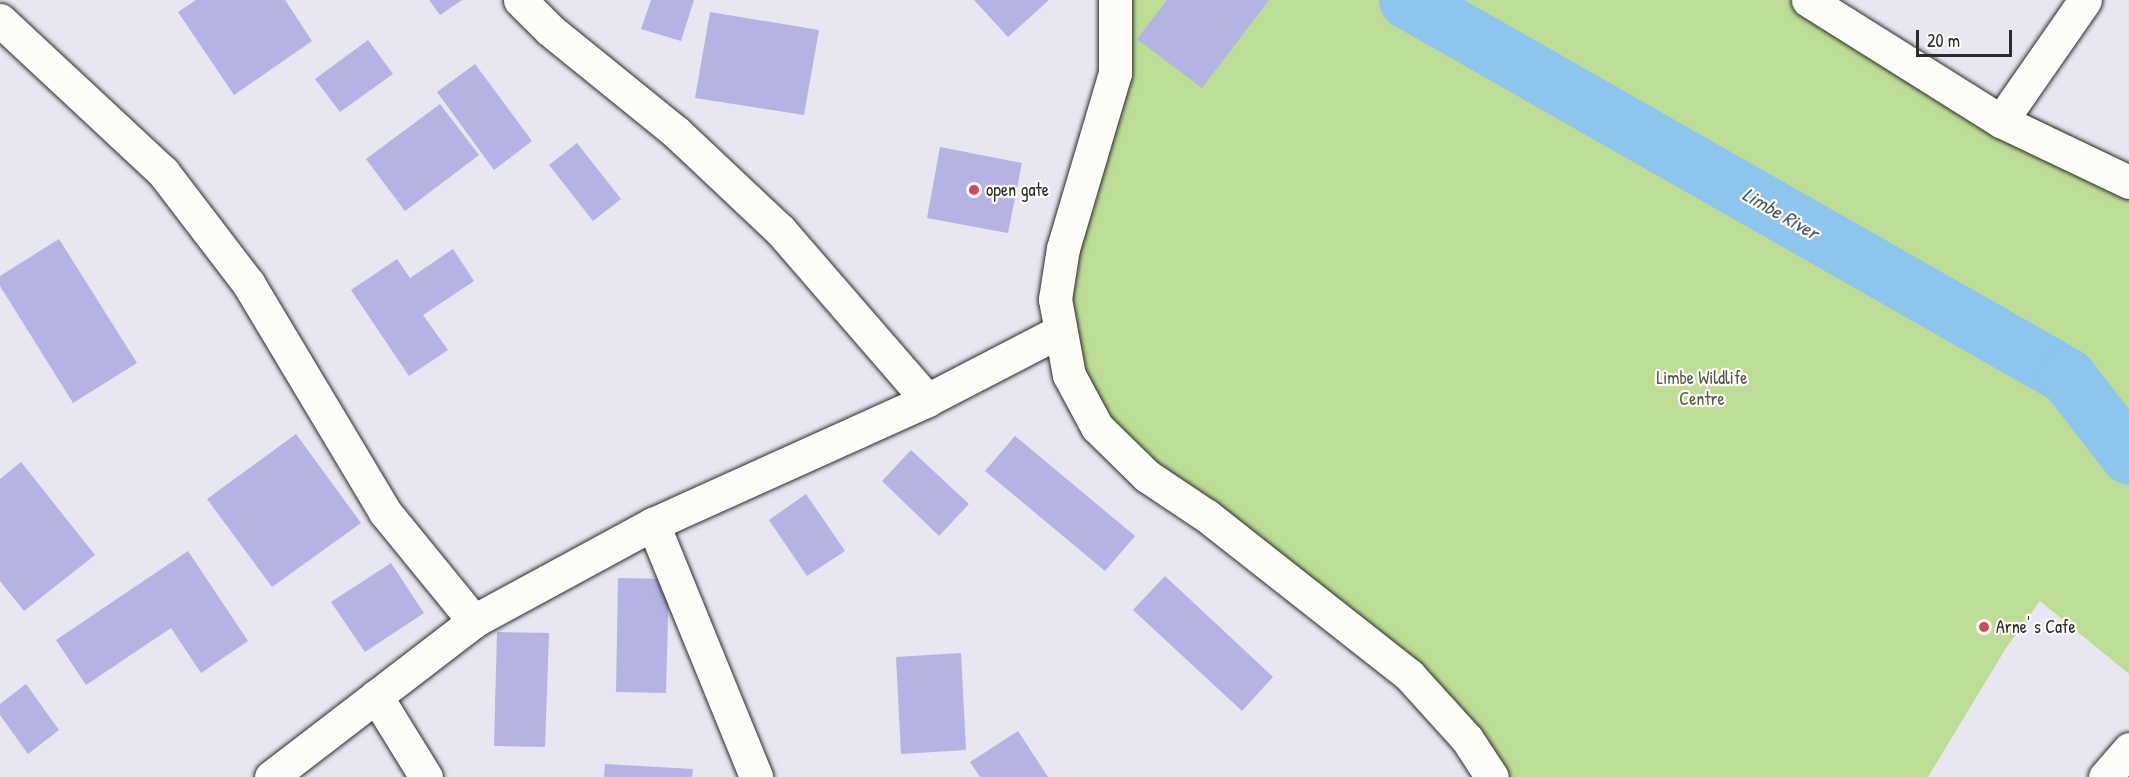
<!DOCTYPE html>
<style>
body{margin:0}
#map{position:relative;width:2129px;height:777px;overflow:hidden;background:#e7e6f1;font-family:"Patrick Hand",sans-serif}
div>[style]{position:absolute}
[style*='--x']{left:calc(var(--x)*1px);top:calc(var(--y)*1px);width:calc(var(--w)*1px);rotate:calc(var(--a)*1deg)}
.green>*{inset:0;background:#bddd96}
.river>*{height:57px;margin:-28.5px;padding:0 28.5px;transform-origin:28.5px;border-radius:28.5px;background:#8ec5ec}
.building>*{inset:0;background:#b4b3e4}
.roads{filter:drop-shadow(0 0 2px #2b2b2b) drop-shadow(0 0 2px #2b2b2b)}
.minor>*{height:33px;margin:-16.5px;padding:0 16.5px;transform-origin:16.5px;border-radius:16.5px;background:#fdfcf7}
.highway>*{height:33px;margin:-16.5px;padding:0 16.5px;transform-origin:16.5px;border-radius:16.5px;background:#fdfcf7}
.dots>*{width:16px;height:16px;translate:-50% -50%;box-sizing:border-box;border:3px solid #fdfcf7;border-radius:50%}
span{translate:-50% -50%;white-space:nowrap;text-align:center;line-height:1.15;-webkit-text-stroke:4.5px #fdfcf7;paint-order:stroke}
.poi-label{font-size:18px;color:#2b2b2b}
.left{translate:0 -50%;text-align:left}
.park-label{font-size:18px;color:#505846}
.water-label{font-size:20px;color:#495965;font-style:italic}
.scale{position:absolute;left:1916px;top:30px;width:96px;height:27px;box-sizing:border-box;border:3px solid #2b2b2b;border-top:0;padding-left:8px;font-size:18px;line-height:21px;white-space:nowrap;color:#2b2b2b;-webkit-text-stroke:4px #fdfcf7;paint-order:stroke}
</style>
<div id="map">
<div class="green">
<div style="clip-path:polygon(1127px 0,1796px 0,2129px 163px,2129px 674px,2040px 601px,2006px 648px,1928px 777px,1506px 777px,1457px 703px,1386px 636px,1103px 427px,1064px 335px,1066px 286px)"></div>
</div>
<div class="river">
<div style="--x:1407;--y:0;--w:760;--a:29.67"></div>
<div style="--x:2067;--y:376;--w:101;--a:52.2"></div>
</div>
<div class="building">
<div style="clip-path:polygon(196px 0,285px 0,312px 41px,234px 95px,178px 12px)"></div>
<div style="clip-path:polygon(429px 0,462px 0,440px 15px)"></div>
<div style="clip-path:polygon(651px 0,694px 0,681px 41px,641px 29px)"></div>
<div style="clip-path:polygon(974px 0,1049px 0,1008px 37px)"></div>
<div style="clip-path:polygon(1167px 0,1269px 0,1202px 88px,1137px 39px)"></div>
<div style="clip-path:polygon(710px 12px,819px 30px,804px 115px,695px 98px)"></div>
<div style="clip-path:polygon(368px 40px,393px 74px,340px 112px,315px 79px)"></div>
<div style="clip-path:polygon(475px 64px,532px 141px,494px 170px,437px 92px)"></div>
<div style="clip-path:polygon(440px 104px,479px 155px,405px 211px,366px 159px)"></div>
<div style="clip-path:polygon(577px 143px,621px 199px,593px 221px,549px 165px)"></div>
<div style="clip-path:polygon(940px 147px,1022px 163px,1008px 233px,927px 218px)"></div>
<div style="clip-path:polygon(59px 239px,137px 363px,73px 403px,0 286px,0 276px)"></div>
<div style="clip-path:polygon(453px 249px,474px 281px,423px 315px,448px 350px,409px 376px,351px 290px,397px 259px,410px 278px)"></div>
<div style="clip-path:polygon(296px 434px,361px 523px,272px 587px,207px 499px)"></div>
<div style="clip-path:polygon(1015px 436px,1135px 536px,1105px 571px,985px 471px)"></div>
<div style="clip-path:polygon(911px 450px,969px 504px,939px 536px,882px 481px)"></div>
<div style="clip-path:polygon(21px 462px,95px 555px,24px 611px,0 581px,0 479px)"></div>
<div style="clip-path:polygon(806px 494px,845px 551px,807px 576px,769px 520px)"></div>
<div style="clip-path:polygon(188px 551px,248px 641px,201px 673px,171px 628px,86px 685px,56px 640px)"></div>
<div style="clip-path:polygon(391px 563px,424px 613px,365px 652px,331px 602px)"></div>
<div style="clip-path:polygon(1165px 576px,1273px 677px,1242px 711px,1133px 610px)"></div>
<div style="clip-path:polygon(618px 578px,669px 579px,666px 693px,616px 692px)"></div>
<div style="clip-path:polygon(497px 632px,549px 633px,545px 747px,494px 746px)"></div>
<div style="clip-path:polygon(961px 653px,966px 750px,901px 754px,896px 657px)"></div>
<div style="clip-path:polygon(26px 684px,59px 730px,28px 754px,0 715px,0 704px)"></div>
<div style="clip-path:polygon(1018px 731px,1048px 777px,980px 777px,970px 762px)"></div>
<div style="clip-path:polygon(605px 764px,693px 769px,692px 777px,604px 777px)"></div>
</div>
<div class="roads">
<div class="minor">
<div style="--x:520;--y:0;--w:42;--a:45"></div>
<div style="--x:550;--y:30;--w:162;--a:39"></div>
<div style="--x:676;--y:132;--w:143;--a:43.3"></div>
<div style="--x:780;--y:230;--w:225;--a:49.1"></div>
<div style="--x:1115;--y:0;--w:73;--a:90"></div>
<div style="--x:1115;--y:73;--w:183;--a:106.5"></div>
<div style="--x:1063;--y:248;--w:52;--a:98.9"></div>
<div style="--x:1055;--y:299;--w:77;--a:79.6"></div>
<div style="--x:1069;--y:375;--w:59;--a:61.7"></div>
<div style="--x:1097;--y:427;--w:70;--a:44.4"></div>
<div style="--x:1147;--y:476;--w:72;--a:33.7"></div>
<div style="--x:1207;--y:516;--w:257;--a:38.2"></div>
<div style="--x:1409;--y:675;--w:86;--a:47.8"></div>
<div style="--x:1467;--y:739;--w:45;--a:56.7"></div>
<div style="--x:1808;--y:0;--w:228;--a:32.1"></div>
<div style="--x:2001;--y:121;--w:142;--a:25.5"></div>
<div style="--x:0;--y:20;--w:223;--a:43"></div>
<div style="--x:163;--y:172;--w:140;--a:52.6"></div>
<div style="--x:248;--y:283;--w:267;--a:59.1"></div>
<div style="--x:385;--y:512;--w:141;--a:50.8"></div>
<div style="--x:2001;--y:121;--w:147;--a:-55.2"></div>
<div style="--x:653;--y:524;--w:273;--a:67.8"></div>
<div style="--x:376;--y:696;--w:95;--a:58.3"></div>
<div style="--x:271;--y:777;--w:256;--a:-37.5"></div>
<div style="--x:474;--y:621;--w:204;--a:-28.5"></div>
<div style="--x:653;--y:524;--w:301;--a:-24.3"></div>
<div style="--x:927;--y:400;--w:148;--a:-27.4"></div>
</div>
<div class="highway">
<div style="--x:2105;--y:777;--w:37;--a:-49"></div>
</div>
</div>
<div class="dots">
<div style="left:974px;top:190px;background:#d1495b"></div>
<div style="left:1984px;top:627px;background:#d1495b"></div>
</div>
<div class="poi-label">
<span class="left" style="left:986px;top:190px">open gate</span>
<span class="left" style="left:1996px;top:627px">Arne' s Cafe</span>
</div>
<div class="park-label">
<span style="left:1702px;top:389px">Limbe Wildlife<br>Centre</span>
</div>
<div class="water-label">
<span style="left:1781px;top:213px;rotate:30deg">Limbe River</span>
</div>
<div class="scale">20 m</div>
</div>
